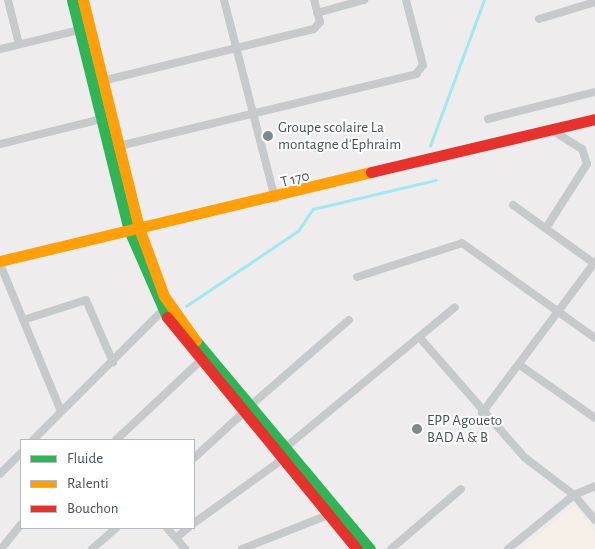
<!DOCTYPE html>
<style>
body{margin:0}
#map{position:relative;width:595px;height:549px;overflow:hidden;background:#eeeced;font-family:"Alegreya Sans",sans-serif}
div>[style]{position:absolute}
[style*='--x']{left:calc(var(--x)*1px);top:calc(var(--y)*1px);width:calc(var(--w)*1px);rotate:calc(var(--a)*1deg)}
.commercial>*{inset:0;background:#f6efe7}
.stream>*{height:2.5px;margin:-1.25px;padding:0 1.25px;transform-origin:1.25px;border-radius:1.25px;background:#a1e8ef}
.street>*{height:8px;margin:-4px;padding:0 4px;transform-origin:4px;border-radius:4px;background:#c6cacc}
.fast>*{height:11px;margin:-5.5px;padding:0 5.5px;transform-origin:5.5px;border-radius:5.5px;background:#30b455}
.slow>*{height:11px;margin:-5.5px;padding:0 5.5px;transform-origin:5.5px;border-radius:5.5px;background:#ff9f0a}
.jam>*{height:11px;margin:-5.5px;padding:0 5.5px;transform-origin:5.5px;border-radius:5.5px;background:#e5322d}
.dots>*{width:14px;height:14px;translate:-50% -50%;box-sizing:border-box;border:2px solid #fff;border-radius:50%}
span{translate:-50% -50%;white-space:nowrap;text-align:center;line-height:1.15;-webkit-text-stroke:4px #fff;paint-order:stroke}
.poi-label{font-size:15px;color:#43525a}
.left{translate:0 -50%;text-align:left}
.street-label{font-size:15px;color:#43525a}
.legend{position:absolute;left:20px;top:439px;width:175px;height:90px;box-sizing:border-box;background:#fff;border:1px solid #b4babd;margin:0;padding:6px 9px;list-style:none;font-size:15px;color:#43525a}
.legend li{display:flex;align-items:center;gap:10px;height:25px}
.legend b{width:25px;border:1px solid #b4babd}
</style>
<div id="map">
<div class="commercial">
<div style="clip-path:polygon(574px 505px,595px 531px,595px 549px,521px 549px)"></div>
</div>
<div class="stream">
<div style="--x:430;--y:146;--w:156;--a:-69.7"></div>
<div style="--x:186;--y:306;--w:135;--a:-33.8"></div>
<div style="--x:298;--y:231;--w:27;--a:-56"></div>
<div style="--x:313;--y:209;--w:126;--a:-13.3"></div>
</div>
<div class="street">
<div style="--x:8;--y:0;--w:45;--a:76"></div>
<div style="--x:224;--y:0;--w:205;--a:75.6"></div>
<div style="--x:317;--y:13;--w:49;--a:-15.5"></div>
<div style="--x:539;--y:19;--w:59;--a:-16.9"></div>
<div style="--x:0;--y:49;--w:81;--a:-13.5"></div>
<div style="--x:102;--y:81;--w:218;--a:-13.8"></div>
<div style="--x:314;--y:29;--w:9;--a:-49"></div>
<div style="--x:320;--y:22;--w:23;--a:-105"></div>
<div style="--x:488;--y:119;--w:110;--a:-14.2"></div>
<div style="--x:0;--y:144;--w:105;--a:-13.8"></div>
<div style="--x:119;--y:146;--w:306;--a:-13.6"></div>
<div style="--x:416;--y:74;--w:11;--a:-52"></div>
<div style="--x:423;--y:65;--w:67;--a:-104.7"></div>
<div style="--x:513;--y:205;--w:101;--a:35.7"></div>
<div style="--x:546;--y:228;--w:76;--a:-57.4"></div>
<div style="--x:587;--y:164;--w:16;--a:-108"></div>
<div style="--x:582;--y:149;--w:36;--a:-148"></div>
<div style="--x:0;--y:264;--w:159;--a:67.5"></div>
<div style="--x:357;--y:277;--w:110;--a:-17.9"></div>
<div style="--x:462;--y:243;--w:163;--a:35.5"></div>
<div style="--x:23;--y:320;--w:66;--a:-17.6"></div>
<div style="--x:86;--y:300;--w:68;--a:66.5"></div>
<div style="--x:420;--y:338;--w:158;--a:48.8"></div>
<div style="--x:524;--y:457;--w:63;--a:37.2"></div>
<div style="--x:574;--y:495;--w:33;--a:50"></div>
<div style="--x:521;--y:366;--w:90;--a:35.1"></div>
<div style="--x:250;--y:406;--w:131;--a:-41"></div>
<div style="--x:482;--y:413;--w:189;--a:-53.2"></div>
<div style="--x:33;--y:440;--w:182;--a:-45"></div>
<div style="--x:116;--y:440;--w:115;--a:-43.2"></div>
<div style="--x:286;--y:447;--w:219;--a:-39.6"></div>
<div style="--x:194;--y:458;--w:68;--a:-42.6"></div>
<div style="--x:0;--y:474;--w:30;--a:-45"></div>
<div style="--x:194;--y:523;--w:110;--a:-35.7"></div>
<div style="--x:167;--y:528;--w:28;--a:49"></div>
<div style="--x:176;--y:538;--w:16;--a:-40"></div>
<div style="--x:1;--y:549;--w:32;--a:-51"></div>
<div style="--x:92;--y:549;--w:32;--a:-41"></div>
<div style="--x:242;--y:549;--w:98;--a:-21.6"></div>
<div style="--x:391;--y:549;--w:92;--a:-40.6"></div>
<div style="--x:508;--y:549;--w:85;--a:-39.3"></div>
<div style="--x:574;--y:495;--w:23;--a:-23"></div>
</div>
<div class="fast">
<div style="--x:72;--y:0;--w:237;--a:76.1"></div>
<div style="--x:129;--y:230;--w:95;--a:66.4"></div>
<div style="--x:196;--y:341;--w:271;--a:50.1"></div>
</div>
<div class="slow">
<div style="--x:83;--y:0;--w:235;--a:76.2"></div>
<div style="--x:139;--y:228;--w:72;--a:69.8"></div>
<div style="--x:164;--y:296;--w:55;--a:54.6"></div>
<div style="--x:0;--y:261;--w:382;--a:-13.5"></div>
</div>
<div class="jam">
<div style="--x:371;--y:172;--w:230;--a:-13.3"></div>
<div style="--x:167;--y:317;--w:300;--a:50.7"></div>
</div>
<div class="dots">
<div style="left:268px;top:136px;background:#7f888d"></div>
<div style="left:417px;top:429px;background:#7f888d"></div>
</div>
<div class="poi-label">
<span class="left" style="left:278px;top:136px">Groupe scolaire La<br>montagne d'Ephraim</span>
<span class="left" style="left:427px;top:429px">EPP Agoueto<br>BAD A &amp; B</span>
</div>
<div class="street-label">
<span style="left:295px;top:179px;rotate:-14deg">T 170</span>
</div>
<ul class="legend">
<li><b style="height:6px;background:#30b455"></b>Fluide</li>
<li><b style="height:6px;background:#ff9f0a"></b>Ralenti</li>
<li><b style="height:6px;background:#e5322d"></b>Bouchon</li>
</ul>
</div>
